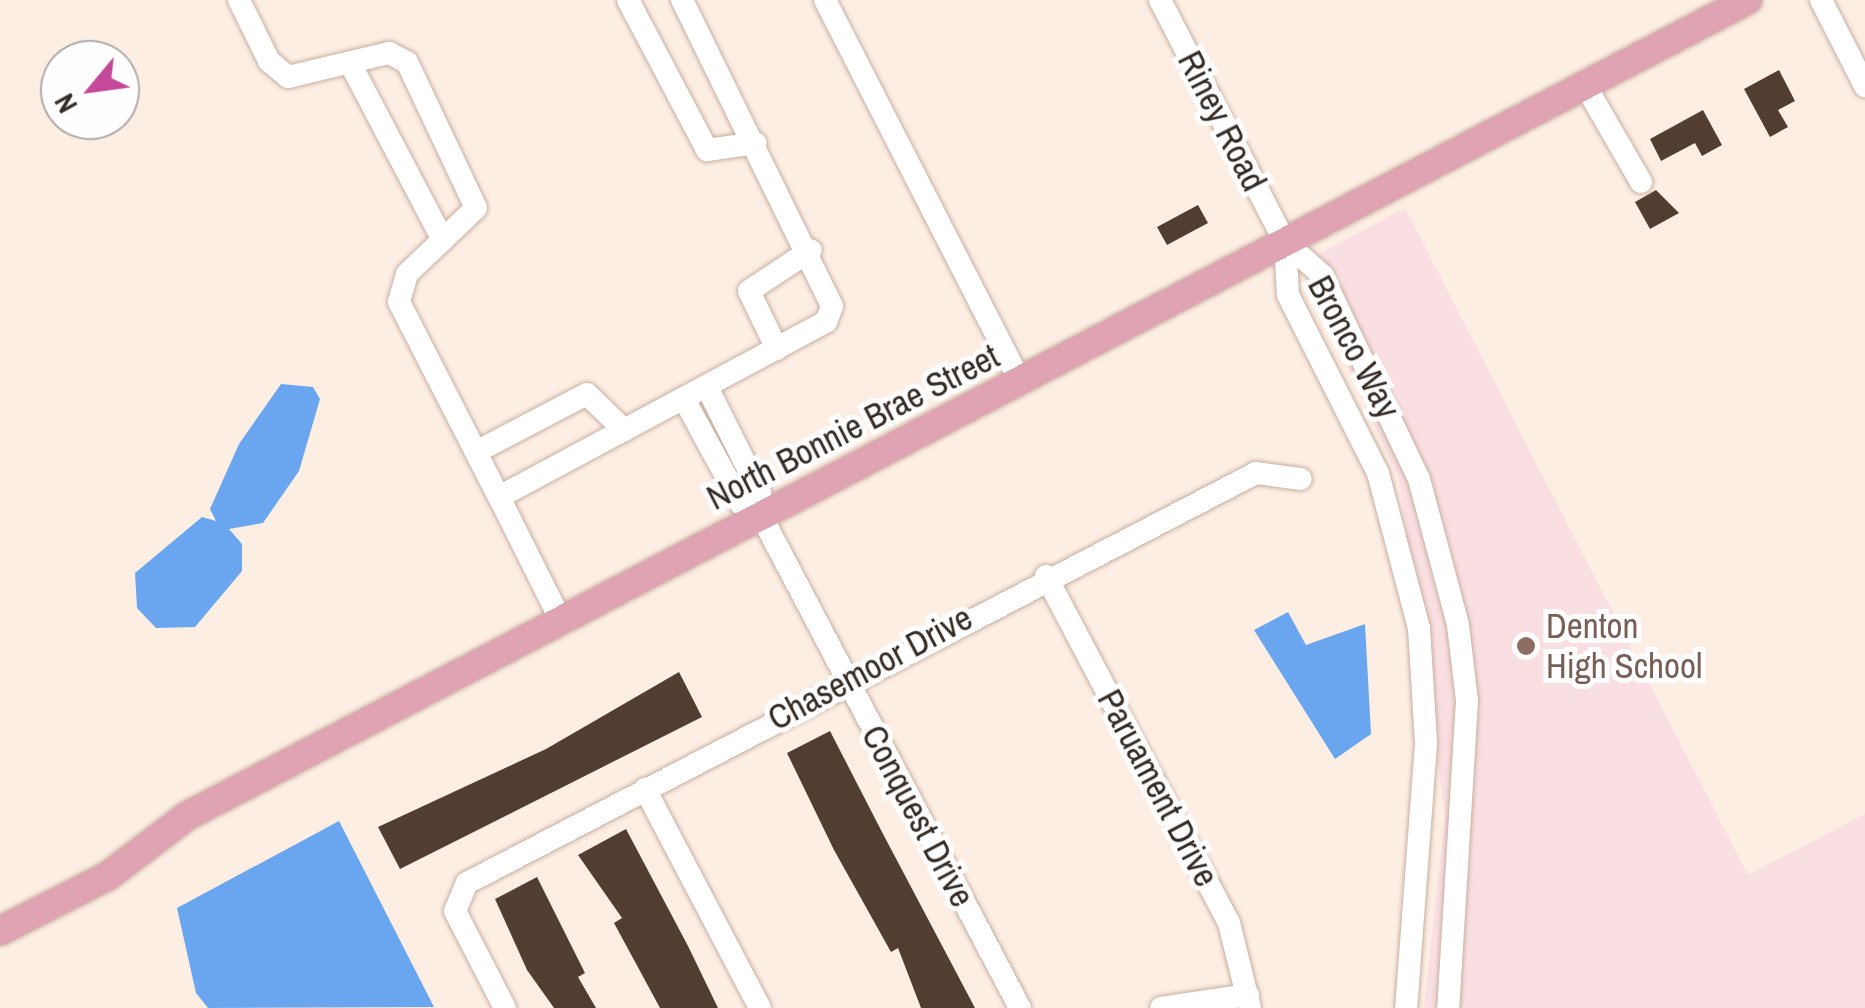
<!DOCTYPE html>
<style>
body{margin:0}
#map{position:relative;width:1865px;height:1008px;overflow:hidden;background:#fdeee4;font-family:"Archivo Narrow",sans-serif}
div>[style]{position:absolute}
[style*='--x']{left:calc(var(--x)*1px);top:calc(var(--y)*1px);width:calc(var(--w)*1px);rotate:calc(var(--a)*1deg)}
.education>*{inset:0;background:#fadfe2}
.water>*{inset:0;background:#6aa6f0}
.building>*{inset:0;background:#523e31}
.roads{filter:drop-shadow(0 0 2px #c8afa0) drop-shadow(0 0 2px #c8afa0)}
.minor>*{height:22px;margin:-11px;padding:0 11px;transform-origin:11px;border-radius:11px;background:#fff}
.major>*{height:28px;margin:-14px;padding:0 14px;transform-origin:14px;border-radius:14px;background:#dfa3b3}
.dots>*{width:28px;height:28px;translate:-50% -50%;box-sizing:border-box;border:5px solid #fefefe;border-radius:50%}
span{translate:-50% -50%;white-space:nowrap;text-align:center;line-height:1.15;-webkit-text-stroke:10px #fefefe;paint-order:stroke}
.street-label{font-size:35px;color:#352b25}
.education-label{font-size:35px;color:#785e54}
.left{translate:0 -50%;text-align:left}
.north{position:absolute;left:40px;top:40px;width:100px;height:100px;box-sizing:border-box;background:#fefefe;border:2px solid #aeaaa7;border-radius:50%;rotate:241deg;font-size:28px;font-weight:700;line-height:40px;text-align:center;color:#352b25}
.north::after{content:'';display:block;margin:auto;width:35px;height:45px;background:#c4499b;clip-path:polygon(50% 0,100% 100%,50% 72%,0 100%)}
</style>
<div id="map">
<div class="education">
<div style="clip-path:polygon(1405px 208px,1748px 875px,1865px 814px,1865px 1008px,1424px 1008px,1445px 815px,1399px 479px,1301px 264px)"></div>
</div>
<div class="water">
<div style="clip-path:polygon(281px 384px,313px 387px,320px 399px,299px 471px,263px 523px,229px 529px,242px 544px,242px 571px,195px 627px,156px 628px,137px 608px,135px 573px,202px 517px,216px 521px,210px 509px,239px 444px)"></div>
<div style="clip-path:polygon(1288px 612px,1306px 645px,1365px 624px,1371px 734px,1335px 759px,1254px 630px)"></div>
<div style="clip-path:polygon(339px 821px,434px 1007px,208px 1008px,196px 993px,177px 908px)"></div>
</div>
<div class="building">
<div style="clip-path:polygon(1779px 70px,1795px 101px,1778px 110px,1788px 127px,1770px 137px,1744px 89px)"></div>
<div style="clip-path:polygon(1703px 110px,1722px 145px,1702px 156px,1695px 143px,1661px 161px,1650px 139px)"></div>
<div style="clip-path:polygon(1656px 190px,1679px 213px,1650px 229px,1635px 202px)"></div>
<div style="clip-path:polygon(1198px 205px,1208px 223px,1167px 245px,1157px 227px)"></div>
<div style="clip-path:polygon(679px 672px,702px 717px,400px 869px,378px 827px,546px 749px)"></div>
<div style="clip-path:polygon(830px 731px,882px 832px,975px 1008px,921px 1008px,898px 948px,891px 952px,834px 850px,787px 753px)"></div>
<div style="clip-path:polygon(626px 829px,688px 946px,718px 1008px,660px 1008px,614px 923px,622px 918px,578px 855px)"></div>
<div style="clip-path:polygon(537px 877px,585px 973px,578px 977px,596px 1008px,554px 1008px,527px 970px,495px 899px)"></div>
</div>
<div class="roads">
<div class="minor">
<div style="--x:239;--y:0;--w:68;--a:63.8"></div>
<div style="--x:269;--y:61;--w:25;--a:40"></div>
<div style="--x:288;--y:77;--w:104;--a:-13.4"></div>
<div style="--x:389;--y:53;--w:20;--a:27"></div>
<div style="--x:407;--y:62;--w:161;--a:64.7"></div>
<div style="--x:476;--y:208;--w:95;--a:136.3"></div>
<div style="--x:407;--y:274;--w:29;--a:106"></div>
<div style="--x:399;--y:302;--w:219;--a:62.9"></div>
<div style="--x:499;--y:497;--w:371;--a:-28.2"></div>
<div style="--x:826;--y:322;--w:17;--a:-69"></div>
<div style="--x:832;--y:306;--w:341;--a:-116.1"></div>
<div style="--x:628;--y:0;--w:170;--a:62.2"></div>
<div style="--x:707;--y:150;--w:49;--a:-8.1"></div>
<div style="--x:825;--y:0;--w:430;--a:62.9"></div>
<div style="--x:1160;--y:0;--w:272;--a:62.7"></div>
<div style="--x:1285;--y:242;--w:50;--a:41.7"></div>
<div style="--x:1322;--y:275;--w:226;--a:64.6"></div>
<div style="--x:1419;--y:479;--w:151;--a:75"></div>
<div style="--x:1458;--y:625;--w:77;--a:83.2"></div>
<div style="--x:1467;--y:701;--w:308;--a:93.5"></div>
<div style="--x:1821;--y:0;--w:97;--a:62.9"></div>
<div style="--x:350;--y:63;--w:200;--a:62.3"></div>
<div style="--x:1585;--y:85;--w:112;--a:60"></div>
<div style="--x:1285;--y:242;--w:53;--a:86.8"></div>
<div style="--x:1288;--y:295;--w:199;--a:63.2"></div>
<div style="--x:1378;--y:473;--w:160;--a:75.2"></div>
<div style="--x:1419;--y:628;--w:116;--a:86.5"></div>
<div style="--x:1426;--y:744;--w:265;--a:94.3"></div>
<div style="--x:777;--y:349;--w:64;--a:-115.8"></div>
<div style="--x:749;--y:291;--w:74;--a:-33.5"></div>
<div style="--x:707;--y:387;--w:119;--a:63.4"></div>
<div style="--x:760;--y:493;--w:14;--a:107"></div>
<div style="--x:756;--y:506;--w:567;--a:62.26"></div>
<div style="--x:684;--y:399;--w:119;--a:61.5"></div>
<div style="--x:741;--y:504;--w:15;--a:8"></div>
<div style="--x:476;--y:452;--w:125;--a:-27.6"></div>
<div style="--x:587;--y:394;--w:52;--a:44.2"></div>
<div style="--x:499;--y:497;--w:139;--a:63.4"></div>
<div style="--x:1046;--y:576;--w:392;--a:62.2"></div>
<div style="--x:1229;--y:923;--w:88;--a:76.1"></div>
<div style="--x:645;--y:789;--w:247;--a:62.3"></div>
<div style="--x:505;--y:1008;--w:109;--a:-117.3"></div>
<div style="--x:455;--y:911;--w:30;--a:-67"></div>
<div style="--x:467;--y:883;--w:889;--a:-27.46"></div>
<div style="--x:1256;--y:473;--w:45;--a:7.6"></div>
<div style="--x:1161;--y:1008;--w:88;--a:-8.5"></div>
</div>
<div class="major">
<div style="--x:0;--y:931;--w:121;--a:-27"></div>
<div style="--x:108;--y:876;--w:99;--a:-37.2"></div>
<div style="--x:187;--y:816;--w:1761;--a:-27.6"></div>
</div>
</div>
<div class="dots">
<div style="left:1526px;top:646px;background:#8d6e63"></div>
</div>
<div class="street-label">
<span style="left:1222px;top:121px;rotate:63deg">Riney Road</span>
<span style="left:1354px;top:347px;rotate:62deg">Bronco Way</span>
<span style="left:853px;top:427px;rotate:-27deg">North Bonnie Brae Street</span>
<span style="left:870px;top:668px;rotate:-28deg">Chasemoor Drive</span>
<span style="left:1158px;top:788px;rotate:62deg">Paruament Drive</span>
<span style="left:918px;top:816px;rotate:62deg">Conquest Drive</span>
</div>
<div class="education-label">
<span class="left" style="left:1546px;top:646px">Denton<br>High School</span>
</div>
<div class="north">N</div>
</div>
